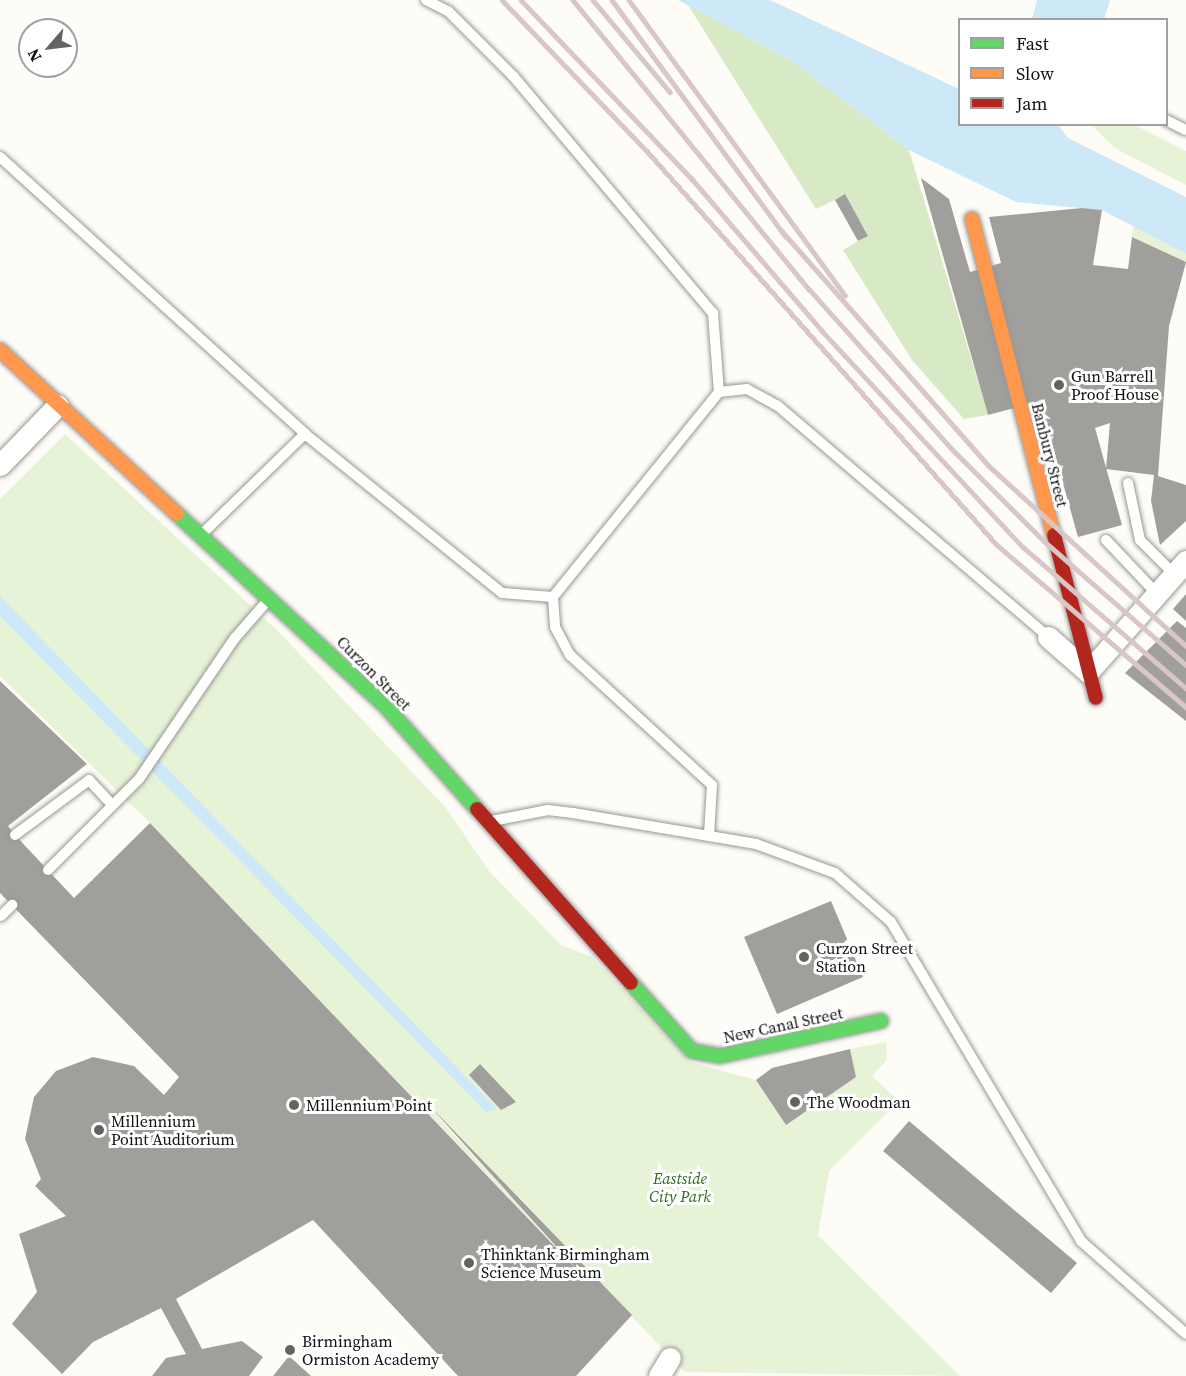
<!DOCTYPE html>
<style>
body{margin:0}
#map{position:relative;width:1186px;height:1376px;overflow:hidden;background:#fdfcf7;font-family:"Source Serif 4",serif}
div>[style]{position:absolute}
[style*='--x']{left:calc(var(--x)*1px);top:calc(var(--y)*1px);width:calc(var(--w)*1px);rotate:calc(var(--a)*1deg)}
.green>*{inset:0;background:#e7f3d7}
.forest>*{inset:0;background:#d8eac5}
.water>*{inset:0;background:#cde8f7}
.building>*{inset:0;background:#a19f9c}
.roads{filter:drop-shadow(0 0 2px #979795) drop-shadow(0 0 2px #979795)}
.lane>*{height:10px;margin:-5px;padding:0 5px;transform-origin:5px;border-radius:5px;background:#fffffe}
.street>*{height:21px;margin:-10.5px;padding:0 10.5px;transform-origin:10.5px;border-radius:10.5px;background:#fffffe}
.fast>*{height:14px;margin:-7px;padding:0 7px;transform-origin:7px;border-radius:7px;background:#63d668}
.slow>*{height:14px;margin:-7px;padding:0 7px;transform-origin:7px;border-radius:7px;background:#ff974d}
.jam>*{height:14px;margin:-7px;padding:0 7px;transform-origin:7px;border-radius:7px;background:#b3261e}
.rail>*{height:4.5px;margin:-2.25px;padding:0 2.25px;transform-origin:2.25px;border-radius:2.25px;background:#d9c6c7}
.dots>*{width:16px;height:16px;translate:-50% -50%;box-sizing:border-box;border:3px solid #fff;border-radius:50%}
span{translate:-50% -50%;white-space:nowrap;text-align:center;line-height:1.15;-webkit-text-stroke:6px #fff;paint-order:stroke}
.poi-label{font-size:16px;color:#111}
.left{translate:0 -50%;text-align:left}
.street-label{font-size:16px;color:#111}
.park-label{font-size:16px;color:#2f6b1f;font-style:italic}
.legend{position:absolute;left:958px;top:18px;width:210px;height:108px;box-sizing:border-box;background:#fff;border:2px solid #a0a0a0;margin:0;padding:8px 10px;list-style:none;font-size:18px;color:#111}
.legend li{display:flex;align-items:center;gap:12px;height:30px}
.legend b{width:30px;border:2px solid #a0a0a0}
.north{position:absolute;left:18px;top:18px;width:60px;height:60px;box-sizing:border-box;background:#fff;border:2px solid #a0a0a0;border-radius:50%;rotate:242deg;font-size:16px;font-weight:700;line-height:24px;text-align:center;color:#111}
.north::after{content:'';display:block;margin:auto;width:21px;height:27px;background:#646362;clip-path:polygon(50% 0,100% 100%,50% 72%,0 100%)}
</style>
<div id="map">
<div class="green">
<div style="clip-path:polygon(1091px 125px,1135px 125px,1186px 151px,1186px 185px,1116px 149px)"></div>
<div style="clip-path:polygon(1133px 224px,1186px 254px,1186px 262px,1132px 237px)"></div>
<div style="clip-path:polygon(65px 434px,278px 631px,446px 808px,489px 871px,561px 945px,592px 957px,690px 1062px,756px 1080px,786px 1124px,856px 1077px,850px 1049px,886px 1042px,887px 1060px,872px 1076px,899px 1101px,829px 1171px,818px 1235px,960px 1376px,685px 1372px,397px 1073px,619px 1313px,150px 823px,0 676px,0 499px)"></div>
</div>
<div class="forest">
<div style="clip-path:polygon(688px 5px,792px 61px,909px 150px,988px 415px,964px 419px,912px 360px,843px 250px,868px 235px,845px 195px,816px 209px)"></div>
</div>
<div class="water">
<div style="clip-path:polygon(678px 0,770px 0,959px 89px,960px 124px,1058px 125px,1068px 138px,1186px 197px,1186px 254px,1102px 210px,1016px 202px,909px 150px,792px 61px)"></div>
<div style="clip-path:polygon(1037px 0,1109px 0,1110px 1px,1104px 19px,1032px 19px)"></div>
<div style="clip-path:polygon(0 596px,497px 1109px,486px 1112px,0 616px)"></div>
</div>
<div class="building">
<div style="clip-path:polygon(921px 178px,949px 199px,970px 272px,1001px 263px,989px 217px,1082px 208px,1102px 210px,1093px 265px,1128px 269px,1132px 237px,1186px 262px,1169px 326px,1158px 476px,1186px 485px,1186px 521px,1160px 545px,1151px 501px,1154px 475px,1106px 469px,1110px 423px,1095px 428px,1122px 525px,1078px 537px,1040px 401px,988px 415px)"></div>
<div style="clip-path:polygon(845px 194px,868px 236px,858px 241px,835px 200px)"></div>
<div style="clip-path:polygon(1186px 594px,1186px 621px,1173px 609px)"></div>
<div style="clip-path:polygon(1177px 621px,1186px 628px,1186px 721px,1125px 673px)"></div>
<div style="clip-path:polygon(0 681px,87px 764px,8px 826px,15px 835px,74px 898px,150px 823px,582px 1275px,427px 1103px,632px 1315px,576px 1376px,458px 1376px,313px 1220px,176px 1299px,202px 1349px,242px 1341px,263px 1357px,249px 1376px,152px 1376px,166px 1358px,186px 1354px,161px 1308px,93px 1342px,62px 1374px,12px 1324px,37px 1292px,19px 1234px,66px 1216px,35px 1186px,41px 1179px,25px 1139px,34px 1097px,56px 1071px,93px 1057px,134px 1066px,164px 1095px,179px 1077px,0 893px)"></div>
<div style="clip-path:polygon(831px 901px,863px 977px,777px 1014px,744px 937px)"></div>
<div style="clip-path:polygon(850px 1049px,856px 1077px,786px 1125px,756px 1080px,772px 1068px)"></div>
<div style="clip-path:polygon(480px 1064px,516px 1102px,501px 1110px,469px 1075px)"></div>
<div style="clip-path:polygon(909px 1121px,1077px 1263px,1051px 1293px,883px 1151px)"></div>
<div style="clip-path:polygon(289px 1356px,311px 1376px,273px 1376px)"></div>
</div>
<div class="roads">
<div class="lane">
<div style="--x:426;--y:0;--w:25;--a:27"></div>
<div style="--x:448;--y:11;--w:93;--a:45"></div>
<div style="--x:514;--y:77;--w:309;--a:49.9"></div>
<div style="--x:713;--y:313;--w:79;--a:85.7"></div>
<div style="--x:719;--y:392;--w:264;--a:129"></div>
<div style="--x:553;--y:597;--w:30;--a:86"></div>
<div style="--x:555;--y:627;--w:32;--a:62"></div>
<div style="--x:570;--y:655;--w:193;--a:42.5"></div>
<div style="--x:712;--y:785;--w:51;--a:93.4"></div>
<div style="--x:1166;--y:120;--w:22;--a:27"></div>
<div style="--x:0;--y:157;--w:412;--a:42.2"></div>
<div style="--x:305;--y:434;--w:253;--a:38.9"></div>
<div style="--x:502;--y:593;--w:51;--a:4.5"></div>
<div style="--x:719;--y:392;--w:28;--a:-6"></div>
<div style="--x:747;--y:389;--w:35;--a:29"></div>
<div style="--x:778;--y:406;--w:355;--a:40.5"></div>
<div style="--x:1128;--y:483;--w:58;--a:78.1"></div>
<div style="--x:1140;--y:540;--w:48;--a:45"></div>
<div style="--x:202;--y:534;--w:144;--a:-44.2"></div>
<div style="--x:1106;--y:540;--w:74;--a:46.6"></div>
<div style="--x:492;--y:821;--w:57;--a:-11.1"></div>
<div style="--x:548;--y:810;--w:25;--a:7"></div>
<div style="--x:573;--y:813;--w:186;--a:9.6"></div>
<div style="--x:756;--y:844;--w:84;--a:20.2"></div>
<div style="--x:835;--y:873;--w:74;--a:41.2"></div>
<div style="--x:891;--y:922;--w:371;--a:59.2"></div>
<div style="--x:1081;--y:1241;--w:140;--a:41.5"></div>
<div style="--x:15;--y:835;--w:92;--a:-36.6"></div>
<div style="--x:89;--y:780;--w:34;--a:47"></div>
<div style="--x:48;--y:870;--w:129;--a:-45"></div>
<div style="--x:139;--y:779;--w:171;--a:-55.8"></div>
<div style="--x:235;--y:638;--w:52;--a:-48.9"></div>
<div style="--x:1;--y:916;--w:16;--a:-45"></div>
</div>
<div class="street">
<div style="--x:0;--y:465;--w:83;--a:-46"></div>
<div style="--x:1048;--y:637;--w:53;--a:41.2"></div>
<div style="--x:1088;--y:672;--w:148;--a:-48.6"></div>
<div style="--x:659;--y:1376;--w:21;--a:-59"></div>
</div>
<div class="fast">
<div style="--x:177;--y:514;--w:286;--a:42.7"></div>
<div style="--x:387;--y:708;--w:135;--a:48.3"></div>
<div style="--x:631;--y:983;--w:91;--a:48.1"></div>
<div style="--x:692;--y:1051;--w:28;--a:10"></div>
<div style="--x:720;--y:1056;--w:165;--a:-12.3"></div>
</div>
<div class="slow">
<div style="--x:972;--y:219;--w:326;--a:75.5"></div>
<div style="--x:0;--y:350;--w:241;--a:42.8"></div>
</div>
<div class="jam">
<div style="--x:1054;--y:535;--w:168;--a:75.6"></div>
<div style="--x:477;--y:809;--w:232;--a:48.5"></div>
</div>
</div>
<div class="rail">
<div style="--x:502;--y:0;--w:209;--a:46.2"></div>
<div style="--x:647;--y:151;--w:527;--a:48.38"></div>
<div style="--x:997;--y:545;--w:249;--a:40.6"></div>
<div style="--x:521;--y:0;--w:248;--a:46.3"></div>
<div style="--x:692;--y:179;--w:201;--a:49.4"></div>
<div style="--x:823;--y:332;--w:294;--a:47.1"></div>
<div style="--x:1023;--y:547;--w:216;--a:40.9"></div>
<div style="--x:573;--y:0;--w:373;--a:50.8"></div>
<div style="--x:809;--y:289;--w:216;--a:48.2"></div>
<div style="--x:953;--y:450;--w:129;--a:45"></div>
<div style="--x:1044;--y:541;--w:189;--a:41.1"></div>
<div style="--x:593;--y:0;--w:120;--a:50.1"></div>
<div style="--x:612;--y:0;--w:294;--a:53.7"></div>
<div style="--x:629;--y:0;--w:366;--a:53.8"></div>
<div style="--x:781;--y:230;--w:313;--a:48.6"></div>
<div style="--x:988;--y:465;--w:268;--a:42.4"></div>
</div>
<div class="dots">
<div style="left:1059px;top:385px;background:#646362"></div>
<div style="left:804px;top:957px;background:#646362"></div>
<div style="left:795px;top:1102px;background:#646362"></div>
<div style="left:294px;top:1105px;background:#646362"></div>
<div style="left:99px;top:1130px;background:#646362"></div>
<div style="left:469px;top:1263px;background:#646362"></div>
<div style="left:290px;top:1350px;background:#646362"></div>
</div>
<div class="poi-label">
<span class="left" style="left:1071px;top:385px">Gun Barrell<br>Proof House</span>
<span class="left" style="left:816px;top:957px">Curzon Street<br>Station</span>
<span class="left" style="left:807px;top:1102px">The Woodman</span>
<span class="left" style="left:306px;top:1105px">Millennium Point</span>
<span class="left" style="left:111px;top:1130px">Millennium<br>Point Auditorium</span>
<span class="left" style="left:481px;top:1263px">Thinktank Birmingham<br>Science Museum</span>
<span class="left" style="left:302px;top:1350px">Birmingham<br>Ormiston Academy</span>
</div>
<div class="street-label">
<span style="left:1050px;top:455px;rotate:76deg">Banbury Street</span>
<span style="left:374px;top:673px;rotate:45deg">Curzon Street</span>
<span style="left:783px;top:1025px;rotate:-12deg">New Canal Street</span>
</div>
<div class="park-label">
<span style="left:680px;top:1187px">Eastside<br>City Park</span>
</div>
<ul class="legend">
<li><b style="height:8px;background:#63d668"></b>Fast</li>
<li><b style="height:8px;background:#ff974d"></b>Slow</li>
<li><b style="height:8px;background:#b3261e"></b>Jam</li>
</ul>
<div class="north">N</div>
</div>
